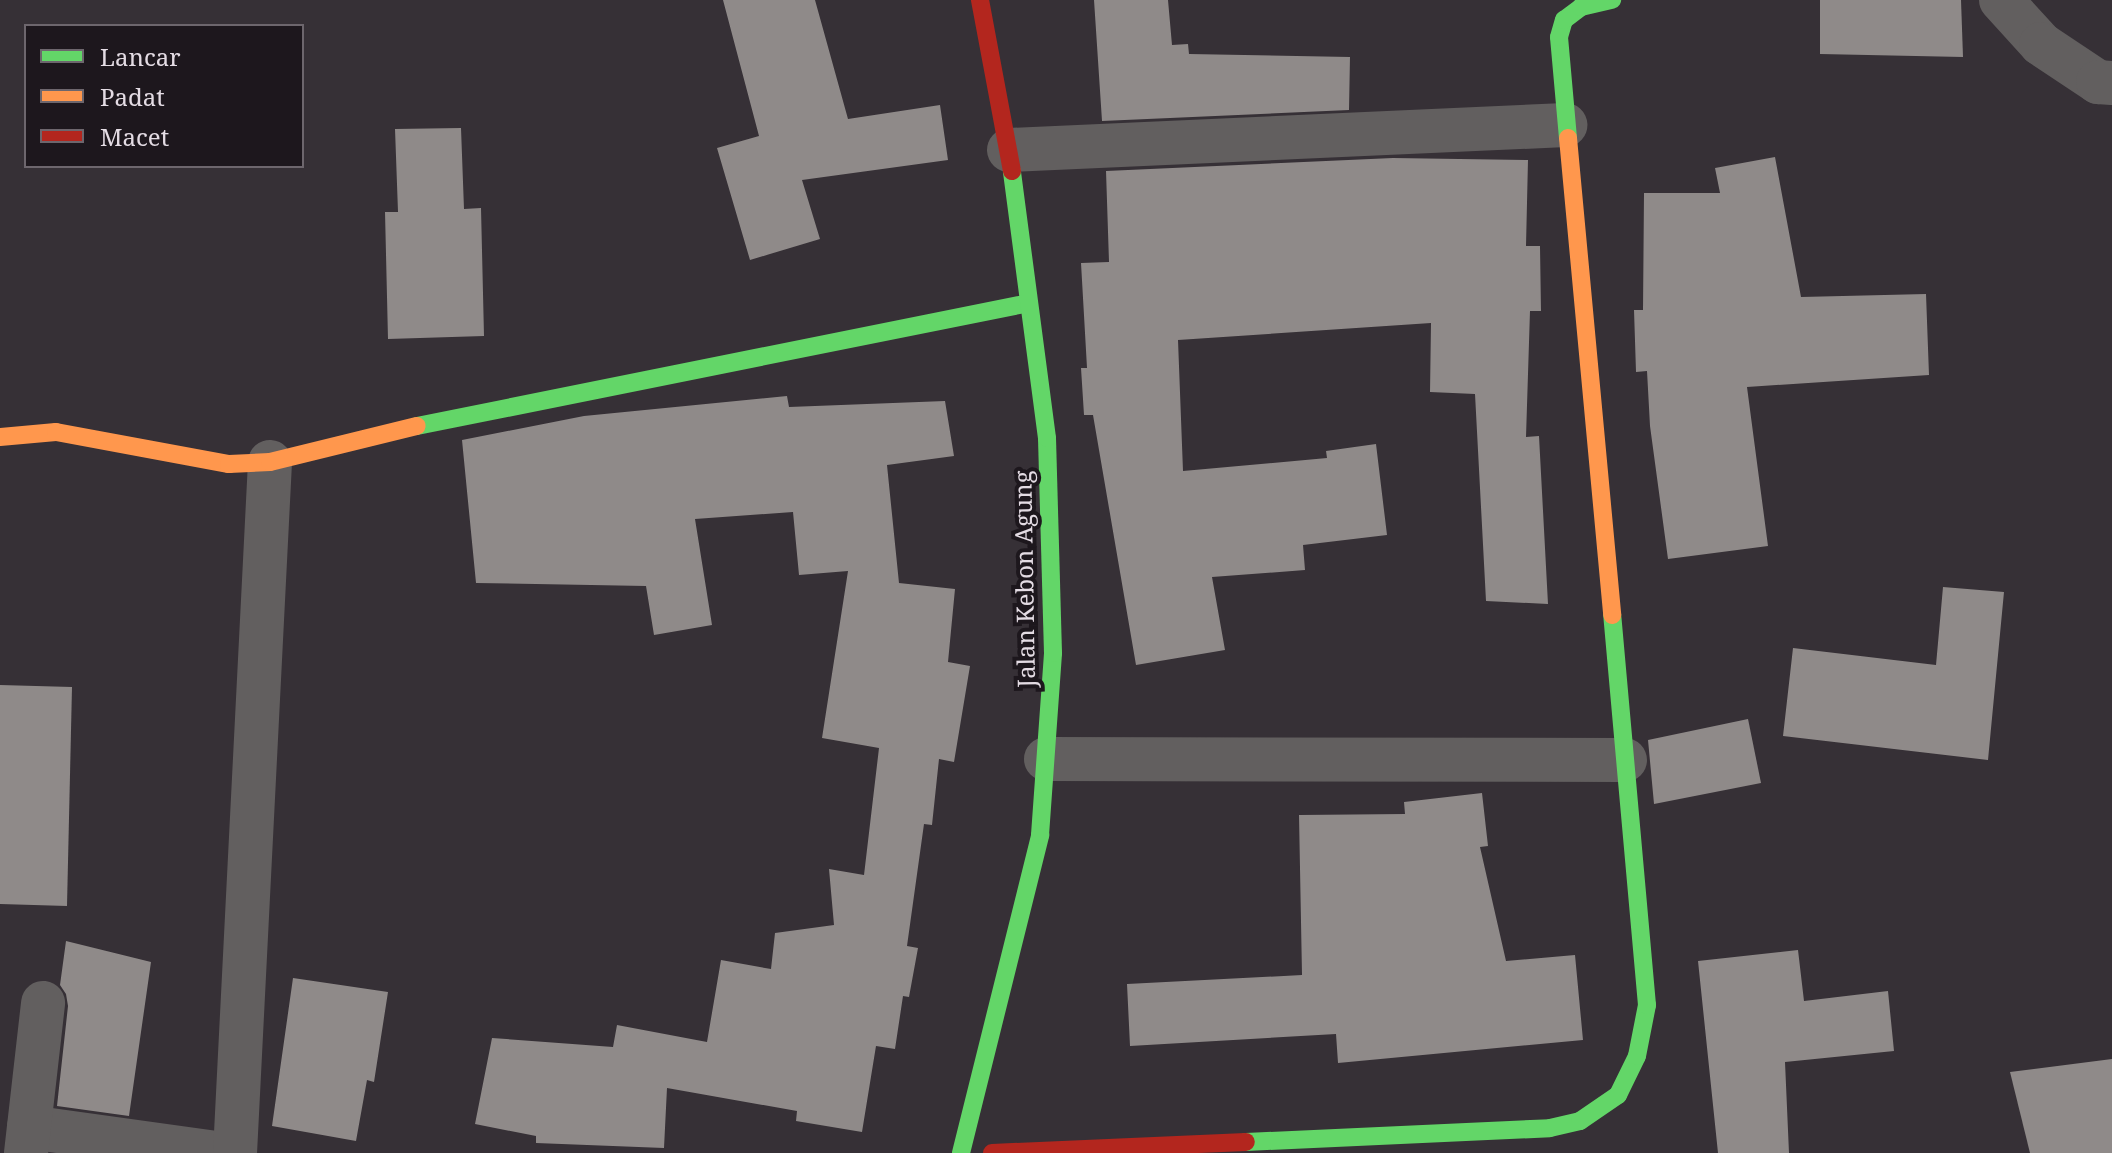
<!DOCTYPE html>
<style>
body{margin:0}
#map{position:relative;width:2112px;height:1153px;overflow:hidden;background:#363036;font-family:"Noto Serif",serif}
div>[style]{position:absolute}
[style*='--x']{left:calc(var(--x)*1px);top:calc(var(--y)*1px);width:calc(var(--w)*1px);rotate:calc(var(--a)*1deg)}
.building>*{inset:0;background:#8f8a89}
.street>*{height:44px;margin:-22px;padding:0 22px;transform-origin:22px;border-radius:22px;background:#625f5f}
.fast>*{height:18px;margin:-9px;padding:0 9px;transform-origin:9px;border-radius:9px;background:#63d668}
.slow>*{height:18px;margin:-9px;padding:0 9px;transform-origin:9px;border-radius:9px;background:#ff974d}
.jam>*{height:18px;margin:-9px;padding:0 9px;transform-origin:9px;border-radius:9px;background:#b3261e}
span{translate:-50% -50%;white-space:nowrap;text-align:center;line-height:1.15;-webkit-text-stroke:8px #1d171d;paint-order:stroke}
.street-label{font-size:24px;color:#e4dce4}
.legend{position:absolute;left:24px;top:24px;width:280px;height:144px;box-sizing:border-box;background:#1d171d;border:2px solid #6d666d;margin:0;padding:10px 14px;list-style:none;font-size:24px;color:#e4dce4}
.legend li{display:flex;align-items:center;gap:16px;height:40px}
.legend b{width:40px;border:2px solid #6d666d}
</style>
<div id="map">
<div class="building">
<div style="clip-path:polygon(723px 0,815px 0,848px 119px,940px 105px,948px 160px,802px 180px,820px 239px,750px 260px,717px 148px,759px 136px)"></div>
<div style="clip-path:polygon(1094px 0,1168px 0,1172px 45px,1188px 44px,1189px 54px,1350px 57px,1349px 110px,1102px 121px)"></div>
<div style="clip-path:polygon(1820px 0,1961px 0,1963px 57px,1820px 54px)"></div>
<div style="clip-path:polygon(461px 128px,464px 209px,481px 208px,484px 336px,388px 339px,385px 212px,398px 212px,395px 129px)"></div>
<div style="clip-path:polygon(1775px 157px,1801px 297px,1926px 294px,1929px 375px,1747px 387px,1768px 546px,1668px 559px,1650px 426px,1647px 371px,1636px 372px,1634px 310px,1643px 310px,1644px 193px,1720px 193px,1715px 168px)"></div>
<div style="clip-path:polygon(1393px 158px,1528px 160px,1526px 246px,1540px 246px,1541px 311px,1530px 311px,1526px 437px,1539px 436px,1548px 604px,1486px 601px,1475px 394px,1430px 392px,1431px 323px,1178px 340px,1183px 471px,1327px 458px,1326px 451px,1376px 444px,1387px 535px,1303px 545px,1305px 570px,1212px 577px,1225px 650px,1136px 665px,1093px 415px,1084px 415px,1081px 368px,1087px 368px,1081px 263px,1109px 262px,1106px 171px)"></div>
<div style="clip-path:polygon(787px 396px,789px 407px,945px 401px,954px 456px,887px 465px,899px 583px,955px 589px,948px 662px,970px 666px,954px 762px,939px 759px,932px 825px,924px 824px,907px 946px,918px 948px,909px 997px,903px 996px,895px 1049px,876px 1046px,862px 1132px,796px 1121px,797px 1111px,667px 1088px,664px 1148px,536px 1143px,536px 1136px,475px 1124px,492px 1038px,613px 1047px,617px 1025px,707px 1042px,721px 960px,771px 969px,775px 933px,834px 925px,829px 869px,864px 875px,879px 748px,822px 738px,848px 571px,799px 575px,793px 512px,695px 519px,712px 625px,654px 635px,646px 586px,476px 583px,462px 440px,584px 416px)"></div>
<div style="clip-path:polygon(1943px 587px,2004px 592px,1988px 760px,1783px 736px,1793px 648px,1936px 665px)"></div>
<div style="clip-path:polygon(0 685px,72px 687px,67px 906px,0 904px)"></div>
<div style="clip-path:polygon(1748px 719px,1761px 783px,1654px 804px,1648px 740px)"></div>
<div style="clip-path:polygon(1482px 793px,1488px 846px,1480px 847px,1506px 961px,1575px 955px,1583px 1040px,1338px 1063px,1336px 1034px,1130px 1046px,1127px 984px,1302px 975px,1299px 815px,1405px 814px,1404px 802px)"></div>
<div style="clip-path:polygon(66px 941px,151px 962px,129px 1116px,57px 1106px,68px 1006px,66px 994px,60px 985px)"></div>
<div style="clip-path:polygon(1798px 950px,1804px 1001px,1888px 991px,1894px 1051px,1785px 1062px,1789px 1153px,1718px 1153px,1698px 961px)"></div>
<div style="clip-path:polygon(293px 978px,388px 992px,374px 1082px,367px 1080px,356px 1141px,272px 1126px)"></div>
<div style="clip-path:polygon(2112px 1059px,2112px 1153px,2030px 1153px,2010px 1072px)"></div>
</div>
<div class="street">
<div style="--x:2001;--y:0;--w:59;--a:47.7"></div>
<div style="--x:2041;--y:44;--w:69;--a:33.7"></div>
<div style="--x:2098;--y:82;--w:14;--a:4"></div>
<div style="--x:1009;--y:150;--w:557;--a:-2.57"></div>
<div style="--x:1046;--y:759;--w:579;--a:0.1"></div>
<div style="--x:29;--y:1127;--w:189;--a:7.9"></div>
<div style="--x:26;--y:1153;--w:151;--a:-83.5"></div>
<div style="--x:235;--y:1153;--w:692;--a:-87.1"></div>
</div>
<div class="fast">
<div style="--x:1568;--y:138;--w:101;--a:-95.1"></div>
<div style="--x:1559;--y:37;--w:18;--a:-74"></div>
<div style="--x:1564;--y:20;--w:21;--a:-37"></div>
<div style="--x:1581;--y:7;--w:32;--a:-13"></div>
<div style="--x:417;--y:426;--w:624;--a:-11.36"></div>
<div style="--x:1246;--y:1142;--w:304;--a:-2.6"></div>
<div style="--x:1550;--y:1128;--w:31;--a:-13"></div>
<div style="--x:1580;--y:1121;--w:46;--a:-34.4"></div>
<div style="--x:1618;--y:1095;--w:43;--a:-64"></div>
<div style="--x:1637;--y:1056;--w:52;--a:-78.9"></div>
<div style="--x:1647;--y:1005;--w:392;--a:-95.1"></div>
<div style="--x:961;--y:1153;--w:328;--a:-76"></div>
<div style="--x:1040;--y:835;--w:182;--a:-85.9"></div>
<div style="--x:1053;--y:653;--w:215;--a:-91.6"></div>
<div style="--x:1047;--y:438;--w:269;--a:-97.5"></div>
</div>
<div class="slow">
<div style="--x:1568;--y:138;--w:479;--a:84.7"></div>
<div style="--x:0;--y:437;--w:56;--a:-5.1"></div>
<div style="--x:56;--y:432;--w:176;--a:10.5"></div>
<div style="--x:229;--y:464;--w:41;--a:-2.8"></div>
<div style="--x:270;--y:462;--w:151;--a:-13.8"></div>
</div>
<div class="jam">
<div style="--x:980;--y:0;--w:174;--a:79.4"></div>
<div style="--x:992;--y:1153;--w:254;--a:-2.5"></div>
</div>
<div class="street-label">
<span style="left:1024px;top:579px;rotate:-91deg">Jalan Kebon Agung</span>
</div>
<ul class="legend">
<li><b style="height:10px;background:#63d668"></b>Lancar</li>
<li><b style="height:10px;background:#ff974d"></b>Padat</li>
<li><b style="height:10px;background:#b3261e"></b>Macet</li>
</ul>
</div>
